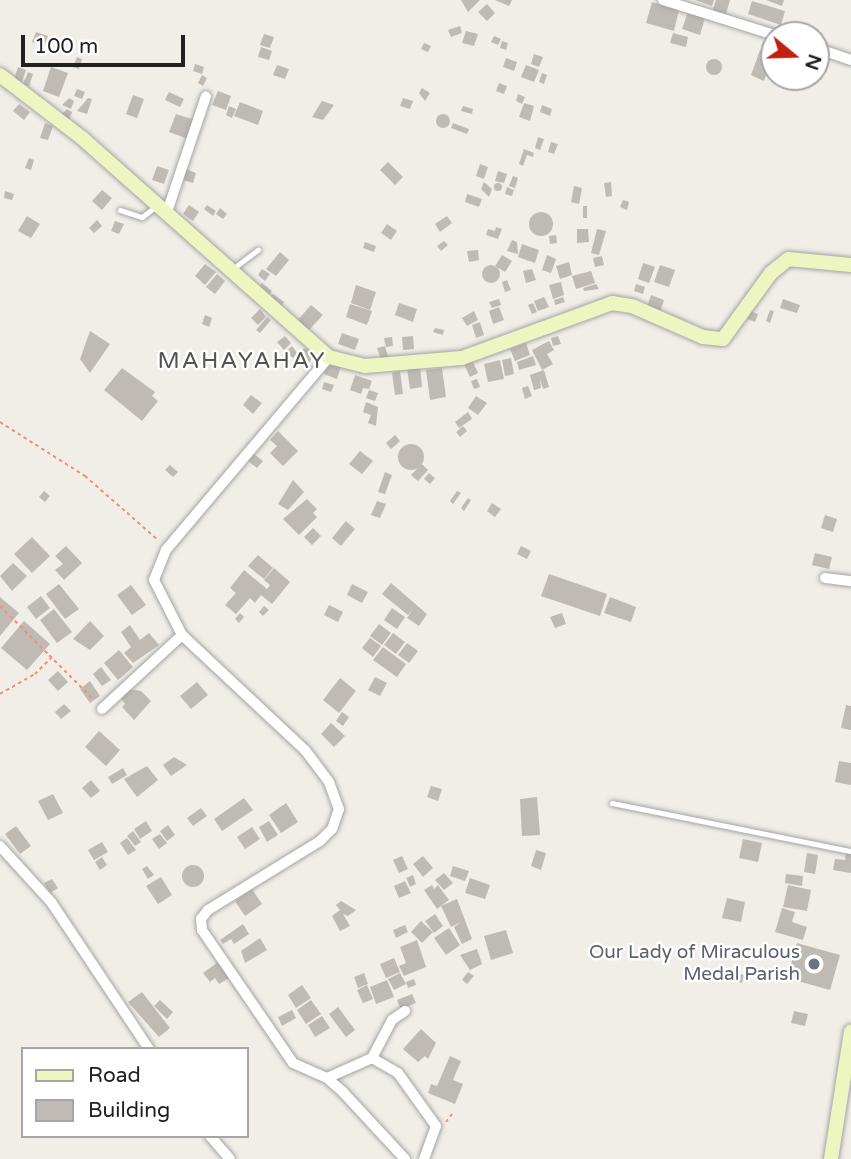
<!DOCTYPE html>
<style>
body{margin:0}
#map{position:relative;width:851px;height:1159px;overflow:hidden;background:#f0eee7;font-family:"Varela Round",sans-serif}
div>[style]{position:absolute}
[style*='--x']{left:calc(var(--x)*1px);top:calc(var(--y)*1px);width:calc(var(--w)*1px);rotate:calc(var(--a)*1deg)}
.building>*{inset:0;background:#c0bab4}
.round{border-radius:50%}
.path>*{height:2px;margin-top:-1px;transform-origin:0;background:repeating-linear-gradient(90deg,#ef9078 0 3.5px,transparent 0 7px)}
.roads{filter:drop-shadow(0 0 2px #a4a4a4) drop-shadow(0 0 2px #a4a4a4)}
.lane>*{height:5px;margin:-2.5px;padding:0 2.5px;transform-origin:2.5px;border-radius:2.5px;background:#fff}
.street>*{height:10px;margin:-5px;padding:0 5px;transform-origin:5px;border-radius:5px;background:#fff}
.secondary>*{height:14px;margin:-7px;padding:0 7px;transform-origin:7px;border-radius:7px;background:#edf5c0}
.dots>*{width:19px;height:19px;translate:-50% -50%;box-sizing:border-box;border:4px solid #fff;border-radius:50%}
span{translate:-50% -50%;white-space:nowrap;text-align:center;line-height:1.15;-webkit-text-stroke:5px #fff;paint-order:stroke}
.worship-label{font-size:19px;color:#5b616d}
.right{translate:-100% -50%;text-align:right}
.quarter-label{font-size:23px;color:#535353;letter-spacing:2px}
.legend{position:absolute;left:21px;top:1047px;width:228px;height:91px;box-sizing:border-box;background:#fff;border:2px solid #a6a6a6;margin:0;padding:9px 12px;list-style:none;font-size:21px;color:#202020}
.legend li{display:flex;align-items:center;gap:14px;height:35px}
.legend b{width:35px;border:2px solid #a6a6a6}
.north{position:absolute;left:760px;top:21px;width:70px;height:70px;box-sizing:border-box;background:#fff;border:2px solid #a6a6a6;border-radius:50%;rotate:109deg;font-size:19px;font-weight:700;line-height:28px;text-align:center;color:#202020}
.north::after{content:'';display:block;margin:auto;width:24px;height:32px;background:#c02010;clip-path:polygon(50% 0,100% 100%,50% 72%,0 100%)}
.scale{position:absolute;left:21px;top:35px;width:164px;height:32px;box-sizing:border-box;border:4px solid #202020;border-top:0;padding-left:9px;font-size:21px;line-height:24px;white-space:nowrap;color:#202020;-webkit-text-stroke:5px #fff;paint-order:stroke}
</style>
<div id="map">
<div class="building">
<div style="clip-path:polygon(461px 0,480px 0,468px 12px)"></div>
<div style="clip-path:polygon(495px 0,512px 0,509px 6px)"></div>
<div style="clip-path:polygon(695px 0,714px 0,712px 6px)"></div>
<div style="clip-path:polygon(716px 0,730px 0,725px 17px,712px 12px)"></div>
<div style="clip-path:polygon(766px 0,784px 0,782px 6px)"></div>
<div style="clip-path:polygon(752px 1px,785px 11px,781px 25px,748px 14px)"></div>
<div style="clip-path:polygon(652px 2px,679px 10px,674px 31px,646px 23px)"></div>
<div style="clip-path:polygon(487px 4px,495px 13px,487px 21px,478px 12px)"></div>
<div style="clip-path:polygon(688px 12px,705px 18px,700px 35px,682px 29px)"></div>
<div style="clip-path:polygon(460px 26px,462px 33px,451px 37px,448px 30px)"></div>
<div style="clip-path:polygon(466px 31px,478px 34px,474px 46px,462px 43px)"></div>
<div style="clip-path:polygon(36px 32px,48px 36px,44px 47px,32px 42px)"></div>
<div style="clip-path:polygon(673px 33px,688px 37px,686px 47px,670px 43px)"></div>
<div style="clip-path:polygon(264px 34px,274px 37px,270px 48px,260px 45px)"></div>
<div style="clip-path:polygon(494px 36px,501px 39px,498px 45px,491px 42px)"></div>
<div style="clip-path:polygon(502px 41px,508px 43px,506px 50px,500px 48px)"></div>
<div style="clip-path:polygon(424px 43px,431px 46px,428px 52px,421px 49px)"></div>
<div style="clip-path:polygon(261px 47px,272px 51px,269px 60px,258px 57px)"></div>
<div style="clip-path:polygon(760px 50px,774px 56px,764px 81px,751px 75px)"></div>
<div style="clip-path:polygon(534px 54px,543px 57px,539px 67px,531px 64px)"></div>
<div style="clip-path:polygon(820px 54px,831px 58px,826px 73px,816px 69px)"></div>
<div style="clip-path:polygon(77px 57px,82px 59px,79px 69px,73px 67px)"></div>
<div style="clip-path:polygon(506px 58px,517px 62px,514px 71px,503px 67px)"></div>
<div class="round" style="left:706px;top:59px;width:16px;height:16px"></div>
<div style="clip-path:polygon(195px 64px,204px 67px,202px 74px,193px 71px)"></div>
<div style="clip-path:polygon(277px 65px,289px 69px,285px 79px,273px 75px)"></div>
<div style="clip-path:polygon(526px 65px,539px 70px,534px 82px,521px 77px)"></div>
<div style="clip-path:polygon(18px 67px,26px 70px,22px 82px,14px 79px)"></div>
<div style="clip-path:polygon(51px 67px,68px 73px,59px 97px,43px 91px)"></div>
<div style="clip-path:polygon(28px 72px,33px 74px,29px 86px,23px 84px)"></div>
<div style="clip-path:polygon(542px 73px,547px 75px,544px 84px,539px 82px)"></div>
<div style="clip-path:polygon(202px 75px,207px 78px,203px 86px,198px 83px)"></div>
<div style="clip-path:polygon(499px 83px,507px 86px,504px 94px,496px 91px)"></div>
<div style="clip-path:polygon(422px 88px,430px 93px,425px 101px,419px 93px)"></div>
<div style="clip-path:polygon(77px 89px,85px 92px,82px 99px,74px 96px)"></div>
<div style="clip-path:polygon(218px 91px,231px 96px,226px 110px,212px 105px)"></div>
<div style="clip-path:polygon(169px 92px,184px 99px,180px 107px,165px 100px)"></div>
<div style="clip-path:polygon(518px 94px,525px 97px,522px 104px,516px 101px)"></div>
<div style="clip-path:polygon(133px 95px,144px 99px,137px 118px,126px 114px)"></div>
<div style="clip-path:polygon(69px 98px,74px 101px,71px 109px,62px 105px)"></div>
<div style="clip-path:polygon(88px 98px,92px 99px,87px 114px,77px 111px)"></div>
<div style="clip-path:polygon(403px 98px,413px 101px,410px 109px,400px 106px)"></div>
<div style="clip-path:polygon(322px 101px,334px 105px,323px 120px,312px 117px)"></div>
<div style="clip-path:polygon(240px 102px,263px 111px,258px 125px,234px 116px)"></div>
<div style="clip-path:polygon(524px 103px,534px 106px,530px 121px,519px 117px)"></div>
<div style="clip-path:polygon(19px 104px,30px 112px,24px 120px,13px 111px)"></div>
<div style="clip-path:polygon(542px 105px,552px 109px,550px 116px,540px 112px)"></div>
<div style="clip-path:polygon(229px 106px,236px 109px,232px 118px,226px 115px)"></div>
<div style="clip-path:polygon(463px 106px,473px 109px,472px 114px,461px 111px)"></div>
<div style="clip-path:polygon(67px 109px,72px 112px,69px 120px,59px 117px)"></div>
<div style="clip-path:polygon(176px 114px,195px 120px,188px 139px,169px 132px)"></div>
<div class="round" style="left:436px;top:114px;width:14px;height:14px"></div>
<div style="clip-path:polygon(45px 123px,53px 126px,48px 140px,40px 138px)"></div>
<div style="clip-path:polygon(453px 123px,469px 129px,467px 134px,451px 128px)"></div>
<div style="clip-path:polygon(538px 137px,544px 139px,540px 150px,535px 148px)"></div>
<div style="clip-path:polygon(551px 142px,558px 144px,554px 154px,548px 152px)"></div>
<div style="clip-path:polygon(524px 149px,534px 153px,533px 157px,527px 155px,523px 166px,519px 164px)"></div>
<div style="clip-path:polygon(29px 158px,34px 160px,31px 170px,25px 168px)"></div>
<div style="clip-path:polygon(388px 162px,403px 177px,395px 185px,380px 170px)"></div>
<div style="clip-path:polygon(480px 164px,488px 167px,484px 179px,476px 176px)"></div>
<div style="clip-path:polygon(157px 166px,169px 170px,164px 184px,152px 180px)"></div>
<div style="clip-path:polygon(183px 168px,196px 173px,193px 183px,180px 179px)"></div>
<div style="clip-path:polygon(498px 171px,507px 174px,504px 183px,495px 181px)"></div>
<div style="clip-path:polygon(513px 176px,518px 178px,515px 188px,509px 186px)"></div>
<div style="clip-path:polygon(484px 182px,492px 189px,489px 197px,481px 189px)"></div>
<div style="clip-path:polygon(611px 182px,612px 196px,606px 197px,604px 183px)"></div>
<div class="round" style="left:494px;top:183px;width:8px;height:8px"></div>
<div style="clip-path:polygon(574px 186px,582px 188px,579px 204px,571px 202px)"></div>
<div style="clip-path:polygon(507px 187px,514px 190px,512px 196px,505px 194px)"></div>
<div style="clip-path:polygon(102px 190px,112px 198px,102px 210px,92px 201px)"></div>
<div style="clip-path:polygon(5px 191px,14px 194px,12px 200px,4px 198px)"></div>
<div style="clip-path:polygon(467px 194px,482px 199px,479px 207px,465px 202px)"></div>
<div style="clip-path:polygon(623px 200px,629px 202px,627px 210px,620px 207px)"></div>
<div style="clip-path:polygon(189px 205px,199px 212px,193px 221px,183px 214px)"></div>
<div style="clip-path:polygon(207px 205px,216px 211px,213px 216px,204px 209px)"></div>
<div style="clip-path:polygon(583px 206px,587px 206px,587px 218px,583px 218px)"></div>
<div style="clip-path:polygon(220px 208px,227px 214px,223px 219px,216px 214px)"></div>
<div class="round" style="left:529px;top:212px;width:24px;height:24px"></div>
<div style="clip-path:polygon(27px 216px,40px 224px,31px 238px,18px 231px)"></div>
<div style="clip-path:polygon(447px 216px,452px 223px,440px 232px,435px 224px)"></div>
<div style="clip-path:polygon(97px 220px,102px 226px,94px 233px,89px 228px)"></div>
<div style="clip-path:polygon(115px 221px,124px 224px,119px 234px,111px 231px)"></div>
<div style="clip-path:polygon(387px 224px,397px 231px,391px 240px,381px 233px)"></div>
<div style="clip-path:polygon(496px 227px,502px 229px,498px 239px,486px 235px,488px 229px,495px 231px)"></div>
<div style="clip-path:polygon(577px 229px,588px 229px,589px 242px,577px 243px)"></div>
<div style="clip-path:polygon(597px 229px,606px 231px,599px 255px,591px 253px)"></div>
<div style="clip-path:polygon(556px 235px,557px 243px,550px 244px,549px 236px)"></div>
<div style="clip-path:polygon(512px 240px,517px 242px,518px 254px,507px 251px)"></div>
<div style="clip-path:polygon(444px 241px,448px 245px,441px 251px,437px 246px)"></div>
<div style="clip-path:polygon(365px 242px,376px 246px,374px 252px,363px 248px)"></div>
<div style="clip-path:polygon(522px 244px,539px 250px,535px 263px,518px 257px)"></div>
<div style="clip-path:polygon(478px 250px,479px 260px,469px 262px,467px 251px)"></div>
<div style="clip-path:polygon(280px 252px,289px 260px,276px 276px,266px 269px)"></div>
<div style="clip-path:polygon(502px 255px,512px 261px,505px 272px,495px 266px)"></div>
<div style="clip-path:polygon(547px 255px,556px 259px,551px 273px,542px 270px)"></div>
<div style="clip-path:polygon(602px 256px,604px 265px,595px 267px,593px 258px)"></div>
<div style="clip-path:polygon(569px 262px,572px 275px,560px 279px,556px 266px)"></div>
<div style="clip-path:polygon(643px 263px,655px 267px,649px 283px,638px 279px)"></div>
<div style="clip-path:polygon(205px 264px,216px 272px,205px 285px,195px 276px)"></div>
<div style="clip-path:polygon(660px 265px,675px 270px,669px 287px,654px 282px)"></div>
<div class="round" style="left:482px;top:265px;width:18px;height:18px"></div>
<div style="clip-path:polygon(262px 269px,270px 274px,265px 281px,258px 275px)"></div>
<div style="clip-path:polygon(532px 269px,536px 280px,526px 283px,523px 271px)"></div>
<div style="clip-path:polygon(591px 271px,595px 283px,576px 289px,572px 276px)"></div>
<div style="clip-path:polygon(217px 274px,225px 281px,215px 294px,206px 287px)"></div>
<div style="clip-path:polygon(507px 280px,511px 290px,505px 292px,502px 282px)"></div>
<div style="clip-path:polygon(561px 282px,564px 295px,553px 299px,549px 285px)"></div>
<div style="clip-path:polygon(262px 283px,272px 291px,266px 299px,256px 290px)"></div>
<div style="clip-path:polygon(596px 284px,599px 289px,584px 291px,583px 288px)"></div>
<div style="clip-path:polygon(636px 284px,645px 287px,643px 294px,634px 291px)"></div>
<div style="clip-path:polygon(356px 285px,376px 292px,370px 310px,351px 303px)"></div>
<div style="clip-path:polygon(273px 294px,284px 302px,278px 309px,267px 300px)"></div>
<div style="clip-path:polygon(651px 295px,664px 300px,660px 312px,647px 307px)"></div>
<div style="clip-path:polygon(544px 297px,549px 307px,538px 311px,534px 301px)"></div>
<div style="clip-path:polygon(563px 297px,565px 302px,555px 305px,554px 300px)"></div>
<div style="clip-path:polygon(499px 299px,501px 305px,492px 308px,489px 302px)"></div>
<div style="clip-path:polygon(783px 299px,800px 305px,797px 313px,780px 308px)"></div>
<div style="clip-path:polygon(399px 303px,417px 309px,413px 322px,395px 315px)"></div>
<div style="clip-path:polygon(533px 303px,537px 312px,532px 314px,528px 305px)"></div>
<div style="clip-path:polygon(350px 304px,372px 311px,367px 325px,346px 317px)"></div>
<div style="clip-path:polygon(311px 305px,323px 315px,307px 332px,296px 322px)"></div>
<div style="clip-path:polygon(499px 307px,504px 320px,493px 324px,489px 311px)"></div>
<div style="clip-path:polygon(260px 309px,266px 317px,258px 325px,251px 318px)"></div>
<div style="clip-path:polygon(770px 310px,774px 311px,770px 323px,766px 321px)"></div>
<div style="clip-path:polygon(474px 311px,478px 320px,467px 326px,462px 318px)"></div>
<div style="clip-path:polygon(750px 311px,758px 314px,755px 322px,747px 319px)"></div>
<div style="clip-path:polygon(205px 315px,212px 318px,209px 327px,202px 324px)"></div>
<div style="clip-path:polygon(267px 317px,271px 320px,260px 333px,256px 330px)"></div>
<div style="clip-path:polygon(480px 322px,484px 335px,476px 338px,472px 325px)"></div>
<div style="clip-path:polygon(435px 328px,444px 330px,443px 335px,433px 332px)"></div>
<div style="clip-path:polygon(90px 331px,110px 344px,90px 373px,80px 359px)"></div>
<div style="clip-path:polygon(342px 333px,359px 339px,355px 350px,338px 344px)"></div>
<div style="clip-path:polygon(285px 336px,291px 343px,284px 350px,277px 342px)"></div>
<div style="clip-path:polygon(413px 336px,414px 349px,403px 350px,402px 337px)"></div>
<div style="clip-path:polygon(558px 336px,561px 344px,553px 346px,551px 338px)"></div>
<div style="clip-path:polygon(392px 337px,393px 346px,386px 347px,384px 338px)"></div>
<div style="clip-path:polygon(549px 341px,554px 350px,547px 354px,553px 364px,542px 370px,532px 350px)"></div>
<div style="clip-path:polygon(526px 343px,530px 355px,515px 361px,510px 349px)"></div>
<div style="clip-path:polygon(292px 346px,298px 354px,293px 358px,285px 352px)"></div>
<div style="clip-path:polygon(385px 346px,388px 357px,381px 359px,377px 348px)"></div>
<div style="clip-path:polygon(304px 348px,314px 353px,306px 369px,295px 363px)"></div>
<div style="clip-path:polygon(533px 356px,536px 365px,519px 370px,517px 362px)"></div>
<div style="clip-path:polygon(471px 358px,478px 373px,470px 377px,463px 362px)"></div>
<div style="clip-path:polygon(511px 358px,514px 374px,505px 376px,502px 360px)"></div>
<div style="clip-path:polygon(500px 360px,504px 379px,488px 382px,484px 364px)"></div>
<div style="clip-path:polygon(329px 361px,341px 366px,337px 379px,324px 374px)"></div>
<div style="clip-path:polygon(420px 366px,422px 387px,410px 389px,407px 368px)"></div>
<div style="clip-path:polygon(122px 368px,155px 392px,152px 396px,158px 401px,142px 421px,104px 390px)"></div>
<div style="clip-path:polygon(442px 368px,446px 397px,430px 400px,426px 370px)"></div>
<div style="clip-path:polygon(544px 370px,549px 387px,543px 389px,540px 379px,541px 388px,534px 390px,530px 375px)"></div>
<div style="clip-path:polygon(400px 371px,403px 394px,395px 395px,392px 373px)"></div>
<div style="clip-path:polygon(355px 375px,372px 381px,369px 389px,363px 388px,361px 394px,350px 390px)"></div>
<div style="clip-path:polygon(477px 379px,480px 387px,474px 389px,471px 381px)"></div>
<div style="clip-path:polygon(324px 382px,334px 385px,331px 392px,322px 389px)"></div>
<div style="clip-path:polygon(528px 386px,532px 396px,525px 399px,522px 388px)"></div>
<div style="clip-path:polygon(369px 390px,378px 393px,375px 401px,366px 398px)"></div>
<div style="clip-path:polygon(251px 395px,262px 403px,253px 414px,243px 405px)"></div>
<div style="clip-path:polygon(476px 396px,487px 403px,478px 415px,468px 408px)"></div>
<div style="clip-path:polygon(366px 402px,378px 407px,376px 426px,368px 423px,371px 415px,363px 412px)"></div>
<div style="clip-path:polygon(468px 412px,472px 419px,459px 428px,455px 422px)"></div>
<div style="clip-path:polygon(463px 426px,467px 431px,460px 437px,456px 432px)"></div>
<div style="clip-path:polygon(278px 431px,298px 451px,283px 466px,270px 453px,277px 446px,270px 440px)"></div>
<div style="clip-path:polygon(395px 435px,400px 441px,391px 449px,386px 443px)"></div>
<div class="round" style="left:398px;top:444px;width:26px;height:26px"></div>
<div style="clip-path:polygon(360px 451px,373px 461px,362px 474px,349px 464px)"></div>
<div style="clip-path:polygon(254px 454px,263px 461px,257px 468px,248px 461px)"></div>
<div style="clip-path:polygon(422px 464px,428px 470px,418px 481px,411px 475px)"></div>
<div style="clip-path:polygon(170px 465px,178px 472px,173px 477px,165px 470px)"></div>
<div style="clip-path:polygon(385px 472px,392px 475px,385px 494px,378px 492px)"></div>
<div style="clip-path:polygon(429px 473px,435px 478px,430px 484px,424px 479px)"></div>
<div style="clip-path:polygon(293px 480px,304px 492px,288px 510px,278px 504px)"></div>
<div style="clip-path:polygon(44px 491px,50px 496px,45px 502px,39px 497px)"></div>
<div style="clip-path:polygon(457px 491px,461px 493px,453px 504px,450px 501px)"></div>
<div style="clip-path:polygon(468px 498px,471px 500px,464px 511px,461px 508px)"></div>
<div style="clip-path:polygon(307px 499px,317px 509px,313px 513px,317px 517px,299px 535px,283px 519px)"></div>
<div style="clip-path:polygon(377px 501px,386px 504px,380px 518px,371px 515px)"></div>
<div style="clip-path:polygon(492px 503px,501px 509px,495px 517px,487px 511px)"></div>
<div style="clip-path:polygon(825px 515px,837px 519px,833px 532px,821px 528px)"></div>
<div style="clip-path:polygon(346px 521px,355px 529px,341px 546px,332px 538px)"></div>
<div style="clip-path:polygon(313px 528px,321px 536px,312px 545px,304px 537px)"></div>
<div style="clip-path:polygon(32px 537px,50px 556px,32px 573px,14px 554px)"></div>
<div style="clip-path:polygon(66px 546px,82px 563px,64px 580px,55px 570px,63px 564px,55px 556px)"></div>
<div style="clip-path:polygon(521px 546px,531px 551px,527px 559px,517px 554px)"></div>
<div style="clip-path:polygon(815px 553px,832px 557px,829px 569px,812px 565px)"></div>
<div style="clip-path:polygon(258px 555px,273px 568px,264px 579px,248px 566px)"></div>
<div style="clip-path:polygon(13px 563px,27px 576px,12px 591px,0 576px)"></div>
<div style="clip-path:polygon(274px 568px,290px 582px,272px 604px,261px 595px,255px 603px,250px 598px,236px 614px,225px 605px,236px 593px,230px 588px,244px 570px,267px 589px,270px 585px,264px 580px)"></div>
<div style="clip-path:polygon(549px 574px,607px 594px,600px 616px,541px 596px)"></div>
<div style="clip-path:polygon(391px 583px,427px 614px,419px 626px,407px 618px,413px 609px,408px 615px,382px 594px)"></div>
<div style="clip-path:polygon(59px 584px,79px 609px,65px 619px,46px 594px)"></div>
<div style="clip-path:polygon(352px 584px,368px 592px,362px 603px,347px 595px)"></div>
<div style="clip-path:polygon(131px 585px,146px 605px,132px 615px,117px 595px)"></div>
<div style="clip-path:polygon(41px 596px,50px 608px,36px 619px,27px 607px)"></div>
<div style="clip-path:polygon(0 597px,19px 613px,0 636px)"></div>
<div style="clip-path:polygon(610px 597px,636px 607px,631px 622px,604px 613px)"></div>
<div style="clip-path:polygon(329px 605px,343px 612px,338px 622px,324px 615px)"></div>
<div style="clip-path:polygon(264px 606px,269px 610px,263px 616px,259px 612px)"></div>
<div style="clip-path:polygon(392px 608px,405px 617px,397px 629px,384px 620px)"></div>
<div style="clip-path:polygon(54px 609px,72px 632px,57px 643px,40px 620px)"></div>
<div style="clip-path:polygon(240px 613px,244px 617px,239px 623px,235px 619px)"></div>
<div style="clip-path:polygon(562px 613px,566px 624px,555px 628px,550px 617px)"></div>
<div style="clip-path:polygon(24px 621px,50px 644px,27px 670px,1px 648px)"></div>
<div style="clip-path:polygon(90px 621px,104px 636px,90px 650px,73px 639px)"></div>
<div style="clip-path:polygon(379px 624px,391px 633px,382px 645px,370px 636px)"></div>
<div style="clip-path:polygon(130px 625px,140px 640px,149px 633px,159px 645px,133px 663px,124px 653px,131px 647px,121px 632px)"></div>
<div style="clip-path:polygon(393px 633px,405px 642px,396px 654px,384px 645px)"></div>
<div style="clip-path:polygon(370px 638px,381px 646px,373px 657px,362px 648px)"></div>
<div style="clip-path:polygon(407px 643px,418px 651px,409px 663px,398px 655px)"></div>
<div style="clip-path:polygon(383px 647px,406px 664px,397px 677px,373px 660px)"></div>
<div style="clip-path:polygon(119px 650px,133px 667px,118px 680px,104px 663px)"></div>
<div style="clip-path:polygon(101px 667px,111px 680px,102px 686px,93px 674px)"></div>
<div style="clip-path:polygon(58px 671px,68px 682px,58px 691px,48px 680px)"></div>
<div style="clip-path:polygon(375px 677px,387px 683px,380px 696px,368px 690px)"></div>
<div style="clip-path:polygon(340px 678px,356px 691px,339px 713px,323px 700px)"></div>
<div style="clip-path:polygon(90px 681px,100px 696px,90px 703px,80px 689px)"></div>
<div style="clip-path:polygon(197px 682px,208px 695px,191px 709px,180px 696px)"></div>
<div style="clip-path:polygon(128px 689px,141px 691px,151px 701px,134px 720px,122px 707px,125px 704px,120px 697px)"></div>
<div style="clip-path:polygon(64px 704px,71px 711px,61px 719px,55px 712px)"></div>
<div style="clip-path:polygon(846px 705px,851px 706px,851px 730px,841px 728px)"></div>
<div style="clip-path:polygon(342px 712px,349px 717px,343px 726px,336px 721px)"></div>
<div style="clip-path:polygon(331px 723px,345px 736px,334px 747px,321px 734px)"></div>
<div style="clip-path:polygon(99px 731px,120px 750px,106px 766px,85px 747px)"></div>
<div style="clip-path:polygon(174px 757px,187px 765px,171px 776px,163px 765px)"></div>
<div style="clip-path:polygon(839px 761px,851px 763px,851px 785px,835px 782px)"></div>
<div style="clip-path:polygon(147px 766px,158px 780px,137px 797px,124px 779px)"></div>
<div style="clip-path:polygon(123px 768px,127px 775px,112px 784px,108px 777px)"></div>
<div style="clip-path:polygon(91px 780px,100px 791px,91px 798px,82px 788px)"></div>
<div style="clip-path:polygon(431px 786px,442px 789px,438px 801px,427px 797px)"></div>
<div style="clip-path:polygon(53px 794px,63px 813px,48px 820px,38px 801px)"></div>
<div style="clip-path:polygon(537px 797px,540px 835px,522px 836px,520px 799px)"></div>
<div style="clip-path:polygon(244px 798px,253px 810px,222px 831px,214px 819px)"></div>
<div style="clip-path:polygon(286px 803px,298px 822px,281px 833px,269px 815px)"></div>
<div style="clip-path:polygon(201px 808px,207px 816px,193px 826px,187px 818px)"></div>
<div style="clip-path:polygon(146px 821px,152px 831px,140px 839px,134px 829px)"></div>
<div style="clip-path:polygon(269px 821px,278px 835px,267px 842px,259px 827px)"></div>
<div style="clip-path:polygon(168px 825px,175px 835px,167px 841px,160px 831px)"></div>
<div style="clip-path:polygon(16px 826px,31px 846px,20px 854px,5px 834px)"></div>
<div style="clip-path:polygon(252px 827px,260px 839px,245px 849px,237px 837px)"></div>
<div style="clip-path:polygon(133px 831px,141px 842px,135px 846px,127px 836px)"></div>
<div style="clip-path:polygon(160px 834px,167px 843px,159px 849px,152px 839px)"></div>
<div style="clip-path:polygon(127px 838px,136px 850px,128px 855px,120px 843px)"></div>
<div style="clip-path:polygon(743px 839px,762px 843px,758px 862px,739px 858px)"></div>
<div style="clip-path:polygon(102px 842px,108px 852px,94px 860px,88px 850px)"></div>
<div style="clip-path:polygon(536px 850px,546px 853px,541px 870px,531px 866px)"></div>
<div style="clip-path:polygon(846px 852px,851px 853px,851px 873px,833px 870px,835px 859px,845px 860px)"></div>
<div style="clip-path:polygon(807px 853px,818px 855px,815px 874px,804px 872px)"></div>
<div style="clip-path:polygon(402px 856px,408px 869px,399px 873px,393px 860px)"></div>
<div style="clip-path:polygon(423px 856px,433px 868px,423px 877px,413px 864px)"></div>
<div style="clip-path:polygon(102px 857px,107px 865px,100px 870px,95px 862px)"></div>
<div class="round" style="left:182px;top:865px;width:22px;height:22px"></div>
<div style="clip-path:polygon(147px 866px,154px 875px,148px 879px,142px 869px)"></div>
<div style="clip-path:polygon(453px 866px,469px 871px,465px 881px,450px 876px)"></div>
<div style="clip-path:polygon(444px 873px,453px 883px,444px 890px,435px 880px)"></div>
<div style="clip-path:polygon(786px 874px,803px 876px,802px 886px,785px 883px)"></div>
<div style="clip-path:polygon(413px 875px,416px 884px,410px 887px,406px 878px)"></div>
<div style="clip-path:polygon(161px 877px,172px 895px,158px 904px,146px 886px)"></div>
<div style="clip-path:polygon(470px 878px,490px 885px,485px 899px,465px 893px)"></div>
<div style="clip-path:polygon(52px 879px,58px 888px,50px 893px,44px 883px)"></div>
<div style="clip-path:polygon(405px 881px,411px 893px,399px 898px,394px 886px)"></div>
<div style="clip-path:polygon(432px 885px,434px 889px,438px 885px,449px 900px,437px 909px,424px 890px)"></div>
<div style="clip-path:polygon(788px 885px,811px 890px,807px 911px,783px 907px)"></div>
<div style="clip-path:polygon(252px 889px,262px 904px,245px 916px,235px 901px)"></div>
<div style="clip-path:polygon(727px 898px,745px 902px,741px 922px,722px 918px)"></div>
<div style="clip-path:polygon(457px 899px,472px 939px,462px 944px,454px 927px,461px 922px,451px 927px,441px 906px)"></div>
<div style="clip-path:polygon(341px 901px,356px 910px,348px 916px,343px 914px,350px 926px,340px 931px,332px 916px,340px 910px,336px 905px)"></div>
<div style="clip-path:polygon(782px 908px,795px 912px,792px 922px,807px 927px,803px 940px,775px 932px)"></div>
<div style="clip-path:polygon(435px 914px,443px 926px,434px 933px,425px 921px)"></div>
<div style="clip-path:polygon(421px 921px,433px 932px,422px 943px,411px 932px)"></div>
<div style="clip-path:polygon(243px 924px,249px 934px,234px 944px,231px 939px,223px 944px,220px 940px)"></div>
<div style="clip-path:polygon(405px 925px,408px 932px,396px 938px,393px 930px)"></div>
<div style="clip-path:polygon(449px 928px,460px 945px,446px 955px,434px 938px)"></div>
<div style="clip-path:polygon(506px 930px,513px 953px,491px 960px,484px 936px)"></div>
<div style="clip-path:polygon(260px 938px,267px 950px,245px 963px,241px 951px)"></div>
<div style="clip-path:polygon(417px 940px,426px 967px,404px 976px,399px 966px,406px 963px,400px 947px)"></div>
<div style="clip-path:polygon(797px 943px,840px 955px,830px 990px,787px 978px)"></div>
<div style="clip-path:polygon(477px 949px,482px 964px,470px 970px,460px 955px)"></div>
<div style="clip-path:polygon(394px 958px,400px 972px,386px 978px,380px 964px)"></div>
<div style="clip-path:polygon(221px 960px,232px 976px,219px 984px,215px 978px,210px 982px,203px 973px)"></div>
<div style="clip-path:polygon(468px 972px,474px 976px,467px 984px,462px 980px)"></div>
<div style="clip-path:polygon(364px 973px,368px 984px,358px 988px,354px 977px)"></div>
<div style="clip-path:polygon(400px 973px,406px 984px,394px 990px,388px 979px)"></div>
<div style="clip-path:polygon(737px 973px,744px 975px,742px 983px,734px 981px)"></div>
<div style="clip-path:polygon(414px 979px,416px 985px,408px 988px,406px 982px)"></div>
<div style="clip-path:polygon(387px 980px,394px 997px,376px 1004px,370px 987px)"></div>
<div style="clip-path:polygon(302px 985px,311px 998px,296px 1008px,288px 995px)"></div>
<div style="clip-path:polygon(367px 985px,373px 999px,363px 1003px,357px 990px)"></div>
<div style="clip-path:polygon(142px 992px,170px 1028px,159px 1037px,128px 1002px)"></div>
<div style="clip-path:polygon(412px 994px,416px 1003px,401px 1009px,397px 1000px)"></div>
<div style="clip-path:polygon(160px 1000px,173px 1012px,167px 1019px,154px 1006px)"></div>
<div style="clip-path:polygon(311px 1000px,321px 1014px,306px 1024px,297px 1010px)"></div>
<div style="clip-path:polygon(338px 1007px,355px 1030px,346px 1037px,329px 1014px)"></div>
<div style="clip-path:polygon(292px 1010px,296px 1018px,282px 1026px,278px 1017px)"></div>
<div style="clip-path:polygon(794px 1011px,808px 1014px,805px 1026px,791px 1023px)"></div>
<div style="clip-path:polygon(322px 1016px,330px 1028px,315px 1037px,308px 1025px)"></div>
<div style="clip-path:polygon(421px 1029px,436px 1043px,428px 1059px,425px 1056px,418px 1062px,403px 1049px)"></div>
<div style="clip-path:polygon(450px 1056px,461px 1061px,453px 1080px,463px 1084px,455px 1104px,428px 1093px,431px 1084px,437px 1086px)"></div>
</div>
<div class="path">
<div style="--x:0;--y:422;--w:101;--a:32.4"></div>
<div style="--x:85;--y:476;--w:97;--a:41.2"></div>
<div style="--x:0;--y:606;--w:133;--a:45"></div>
<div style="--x:0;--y:694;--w:40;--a:-29.7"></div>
<div style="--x:35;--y:674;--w:24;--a:-45"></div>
<div style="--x:446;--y:1122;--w:10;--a:-53"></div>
</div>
<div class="roads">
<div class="lane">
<div style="--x:120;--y:210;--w:23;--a:18"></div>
<div style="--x:142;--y:217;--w:18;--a:-38"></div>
<div style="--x:231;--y:270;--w:34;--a:-37"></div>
<div style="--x:612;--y:803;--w:244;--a:11.4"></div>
</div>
<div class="street">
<div style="--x:663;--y:0;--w:117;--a:17.4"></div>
<div style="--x:816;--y:48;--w:37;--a:19"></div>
<div style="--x:167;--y:212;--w:122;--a:-71.4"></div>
<div style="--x:329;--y:357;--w:253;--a:130.2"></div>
<div style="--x:166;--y:550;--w:32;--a:112"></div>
<div style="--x:154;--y:580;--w:62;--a:63"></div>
<div style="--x:182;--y:635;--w:168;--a:43.1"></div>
<div style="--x:305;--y:750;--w:40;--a:53"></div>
<div style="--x:329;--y:782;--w:29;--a:70"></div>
<div style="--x:339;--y:809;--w:21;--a:109"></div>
<div style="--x:332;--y:829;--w:17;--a:135"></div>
<div style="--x:320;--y:841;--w:132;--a:148.4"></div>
<div style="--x:208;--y:910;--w:11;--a:128"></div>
<div style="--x:201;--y:919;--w:11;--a:85"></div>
<div style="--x:202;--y:930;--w:161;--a:55.6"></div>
<div style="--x:293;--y:1063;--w:37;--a:24"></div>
<div style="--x:327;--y:1078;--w:20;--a:41"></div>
<div style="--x:342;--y:1091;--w:93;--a:47.2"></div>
<div style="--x:825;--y:578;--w:26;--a:7"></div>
<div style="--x:102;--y:709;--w:109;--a:-42.8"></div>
<div style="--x:0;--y:846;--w:76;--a:47.7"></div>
<div style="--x:51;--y:902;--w:177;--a:56.3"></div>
<div style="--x:372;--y:1058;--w:43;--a:-62.2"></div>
<div style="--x:392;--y:1020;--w:16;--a:-35"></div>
<div style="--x:327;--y:1078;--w:49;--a:-24"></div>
<div style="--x:372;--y:1058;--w:30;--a:30"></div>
<div style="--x:398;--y:1073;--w:65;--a:54.4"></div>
<div style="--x:436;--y:1126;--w:35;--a:110"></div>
<div style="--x:210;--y:1136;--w:30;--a:49"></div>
</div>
<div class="secondary">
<div style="--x:0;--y:75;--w:103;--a:37.5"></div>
<div style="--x:82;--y:138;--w:330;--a:41.6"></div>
<div style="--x:329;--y:357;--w:37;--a:14"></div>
<div style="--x:365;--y:366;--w:97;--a:-4.7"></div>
<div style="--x:462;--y:358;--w:160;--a:-20.1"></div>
<div style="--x:612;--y:303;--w:20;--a:9"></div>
<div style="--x:632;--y:306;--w:77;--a:23.6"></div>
<div style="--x:703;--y:337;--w:20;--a:6"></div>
<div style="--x:723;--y:339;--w:82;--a:-54"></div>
<div style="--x:771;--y:273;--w:22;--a:-39"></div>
<div style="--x:788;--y:259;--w:63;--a:5.4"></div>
<div style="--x:831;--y:1159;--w:129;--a:-81.1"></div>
</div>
</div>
<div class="dots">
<div style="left:814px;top:964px;background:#6b7280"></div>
</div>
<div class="worship-label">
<span class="right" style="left:800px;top:964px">Our Lady of Miraculous<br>Medal Parish</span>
</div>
<div class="quarter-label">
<span style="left:242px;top:361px">MAHAYAHAY</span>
</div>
<ul class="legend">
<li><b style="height:9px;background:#edf5c0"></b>Road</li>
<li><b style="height:19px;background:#c0bab4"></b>Building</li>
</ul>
<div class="north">N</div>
<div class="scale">100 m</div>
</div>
